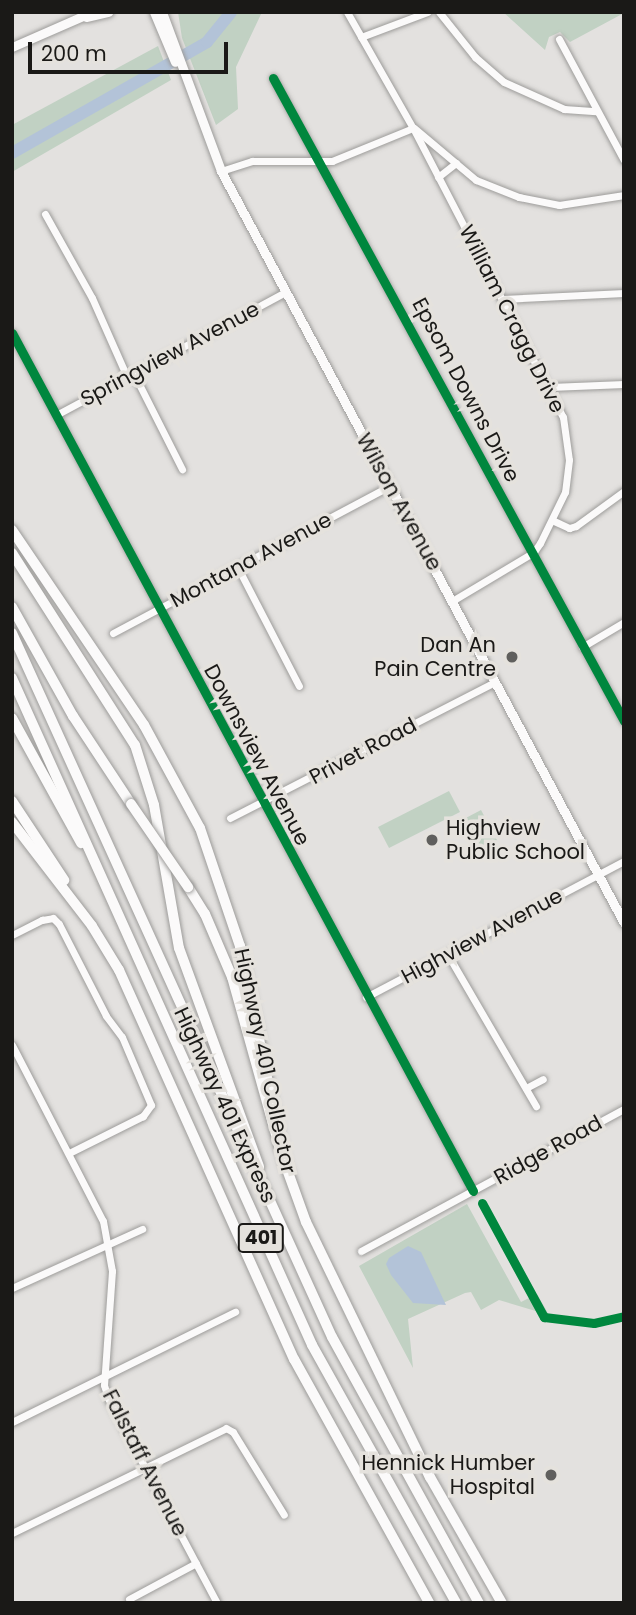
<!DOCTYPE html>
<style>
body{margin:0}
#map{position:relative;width:636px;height:1615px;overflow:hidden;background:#e3e1df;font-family:Poppins,sans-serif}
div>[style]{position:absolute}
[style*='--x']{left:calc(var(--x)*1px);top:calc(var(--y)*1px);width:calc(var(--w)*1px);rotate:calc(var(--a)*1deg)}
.green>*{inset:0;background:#c1d1c3}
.water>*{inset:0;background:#b3c3d8}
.river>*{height:12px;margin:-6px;padding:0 6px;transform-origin:6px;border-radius:6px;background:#b3c3d8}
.roads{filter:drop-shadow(0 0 2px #9d9c9a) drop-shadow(0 0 2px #9d9c9a)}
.minor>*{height:7px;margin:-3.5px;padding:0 3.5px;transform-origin:3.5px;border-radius:3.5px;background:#fbfafa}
.major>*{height:9px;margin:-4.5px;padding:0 4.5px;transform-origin:4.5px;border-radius:4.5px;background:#fbfafa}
.highway>*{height:10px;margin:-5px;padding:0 5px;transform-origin:5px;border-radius:5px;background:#fbfafa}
.bridges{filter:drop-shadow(0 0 2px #9d9c9a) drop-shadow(0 0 2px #9d9c9a)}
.highway-bridge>*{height:10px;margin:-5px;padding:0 5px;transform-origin:5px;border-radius:5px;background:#fbfafa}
.cycleway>*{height:9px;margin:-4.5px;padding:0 4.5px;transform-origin:4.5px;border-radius:4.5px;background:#00873e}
.dots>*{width:19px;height:19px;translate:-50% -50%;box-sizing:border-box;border:4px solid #e5e2dd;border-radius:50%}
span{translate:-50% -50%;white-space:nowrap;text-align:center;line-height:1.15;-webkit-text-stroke:7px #e5e2dd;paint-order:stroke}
.shield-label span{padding:2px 5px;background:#e5e2dd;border:2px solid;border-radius:5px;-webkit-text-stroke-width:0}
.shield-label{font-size:19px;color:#1a1917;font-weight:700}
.street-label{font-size:21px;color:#1a1917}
.poi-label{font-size:21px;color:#1a1917}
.right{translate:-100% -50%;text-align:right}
.left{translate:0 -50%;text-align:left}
.frame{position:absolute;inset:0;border:14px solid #1a1917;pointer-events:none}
.scale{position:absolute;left:28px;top:42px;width:200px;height:32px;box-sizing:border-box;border:4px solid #1a1917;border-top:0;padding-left:9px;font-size:21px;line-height:24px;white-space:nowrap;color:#1a1917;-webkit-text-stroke:5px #e5e2dd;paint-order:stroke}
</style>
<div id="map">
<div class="green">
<div style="clip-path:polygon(178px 12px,262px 12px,236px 67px,238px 109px,216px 125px,182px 38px)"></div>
<div style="clip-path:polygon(503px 12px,624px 12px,624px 13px,570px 42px,560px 32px,549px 37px,545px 50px)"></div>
<div style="clip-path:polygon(158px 46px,171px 80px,12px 172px,12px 125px)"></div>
<div style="clip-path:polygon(449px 791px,460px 812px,389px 848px,378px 827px)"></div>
<div style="clip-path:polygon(481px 810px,497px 840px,477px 850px,462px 820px)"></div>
<div style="clip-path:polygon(467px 1204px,521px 1302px,537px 1294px,549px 1315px,499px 1300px,481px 1310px,471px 1292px,465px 1293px,408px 1319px,413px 1368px,359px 1266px)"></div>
</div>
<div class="water">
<div style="clip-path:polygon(408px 1246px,421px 1252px,446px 1305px,413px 1303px,391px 1275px,386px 1264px,389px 1258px)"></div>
</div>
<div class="river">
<div style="--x:12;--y:153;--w:224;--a:-29.6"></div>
<div style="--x:207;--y:42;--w:38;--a:-51"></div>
</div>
<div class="roads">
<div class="minor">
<div style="--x:347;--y:12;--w:133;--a:60.4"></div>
<div style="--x:413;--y:128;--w:326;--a:62.6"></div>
<div style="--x:563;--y:417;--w:43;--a:82.1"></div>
<div style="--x:569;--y:460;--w:32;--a:97"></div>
<div style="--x:565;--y:492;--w:57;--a:116.1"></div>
<div style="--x:540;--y:543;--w:11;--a:124"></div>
<div style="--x:534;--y:552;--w:96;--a:149.1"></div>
<div style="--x:439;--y:12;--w:58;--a:51.3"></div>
<div style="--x:475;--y:57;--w:38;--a:41"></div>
<div style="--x:504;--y:82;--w:66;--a:24.2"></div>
<div style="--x:564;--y:109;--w:32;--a:4"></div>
<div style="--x:361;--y:37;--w:71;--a:-20.7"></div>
<div style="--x:559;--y:39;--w:137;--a:61.8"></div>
<div style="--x:273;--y:78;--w:733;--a:61.37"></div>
<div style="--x:414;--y:128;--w:81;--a:40"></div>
<div style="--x:476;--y:180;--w:46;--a:21.6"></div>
<div style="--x:519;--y:197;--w:41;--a:11.3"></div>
<div style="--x:559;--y:205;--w:66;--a:-8.7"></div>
<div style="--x:221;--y:171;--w:33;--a:-18"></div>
<div style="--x:252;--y:161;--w:80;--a:0"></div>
<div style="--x:332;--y:161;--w:87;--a:-22.2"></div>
<div style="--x:438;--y:177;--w:23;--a:-38"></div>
<div style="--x:45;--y:214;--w:96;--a:60.8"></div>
<div style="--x:92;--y:298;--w:86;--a:66.1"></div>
<div style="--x:503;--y:299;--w:121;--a:-2.8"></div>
<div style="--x:12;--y:333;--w:974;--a:61.75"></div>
<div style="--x:127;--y:377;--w:10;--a:17"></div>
<div style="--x:137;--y:380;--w:100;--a:63.2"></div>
<div style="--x:550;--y:387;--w:74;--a:-2.3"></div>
<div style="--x:56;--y:415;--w:260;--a:-28.2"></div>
<div style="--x:554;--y:521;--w:17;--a:25"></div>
<div style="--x:569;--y:528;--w:7;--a:-16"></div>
<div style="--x:576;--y:526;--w:59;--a:-36.1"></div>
<div style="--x:237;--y:566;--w:135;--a:62.7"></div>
<div style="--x:113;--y:633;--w:313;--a:-28"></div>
<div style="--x:582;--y:647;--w:49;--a:-30.8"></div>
<div style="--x:230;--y:818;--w:298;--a:-27.2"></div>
<div style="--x:12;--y:935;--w:34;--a:-27"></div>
<div style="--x:42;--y:920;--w:11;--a:-10"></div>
<div style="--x:53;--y:918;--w:8;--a:45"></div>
<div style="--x:59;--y:924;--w:103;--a:62.9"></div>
<div style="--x:106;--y:1016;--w:26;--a:53"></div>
<div style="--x:122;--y:1037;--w:74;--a:66.9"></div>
<div style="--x:151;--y:1105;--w:14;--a:126"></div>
<div style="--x:143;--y:1116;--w:83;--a:153.4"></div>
<div style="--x:448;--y:955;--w:175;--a:59.8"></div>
<div style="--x:366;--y:997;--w:292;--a:-27.8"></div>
<div style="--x:12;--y:1045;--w:198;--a:62.7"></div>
<div style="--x:103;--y:1221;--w:51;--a:79.8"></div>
<div style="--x:112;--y:1271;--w:114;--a:94"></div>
<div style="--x:104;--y:1385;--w:14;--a:73"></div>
<div style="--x:108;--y:1398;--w:232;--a:62"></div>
<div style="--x:526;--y:1088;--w:19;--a:-28"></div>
<div style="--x:361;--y:1251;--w:299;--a:-28.4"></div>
<div style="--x:12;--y:1288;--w:143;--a:-24.4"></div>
<div style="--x:12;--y:1422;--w:249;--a:-26.3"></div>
<div style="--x:12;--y:1533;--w:238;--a:-26.1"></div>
<div style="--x:226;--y:1428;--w:8;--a:30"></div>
<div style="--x:233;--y:1432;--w:97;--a:58.4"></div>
<div style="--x:129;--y:1599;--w:76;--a:-28.2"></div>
</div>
<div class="major">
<div style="--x:154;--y:12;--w:54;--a:67.2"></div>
<div style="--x:162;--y:12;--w:170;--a:69.6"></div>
<div style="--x:221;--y:171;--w:853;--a:61.81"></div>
<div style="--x:86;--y:17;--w:23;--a:-13"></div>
<div style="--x:12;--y:47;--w:87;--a:-23.6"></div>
</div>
<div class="highway">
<div style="--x:12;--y:530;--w:235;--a:55.9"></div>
<div style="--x:144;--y:725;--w:117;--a:61.5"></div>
<div style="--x:200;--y:828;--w:125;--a:71.3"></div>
<div style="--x:240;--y:946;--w:219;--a:78.4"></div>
<div style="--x:284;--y:1161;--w:65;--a:70.2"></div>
<div style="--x:306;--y:1222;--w:284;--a:64.1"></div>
<div style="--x:430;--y:1477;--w:145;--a:60.3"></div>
<div style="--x:12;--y:553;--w:228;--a:57.4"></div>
<div style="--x:135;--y:745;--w:63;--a:72.4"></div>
<div style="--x:154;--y:805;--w:145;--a:80.1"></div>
<div style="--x:179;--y:948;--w:233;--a:69.9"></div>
<div style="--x:12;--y:607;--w:125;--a:60.8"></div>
<div style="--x:73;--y:716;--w:105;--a:56.6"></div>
<div style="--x:12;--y:633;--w:773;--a:65.56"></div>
<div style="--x:332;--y:1337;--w:304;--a:61.1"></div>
<div style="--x:12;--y:678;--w:731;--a:65.78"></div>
<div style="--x:312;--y:1345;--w:295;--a:60.8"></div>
<div style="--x:12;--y:718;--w:143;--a:61.1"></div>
<div style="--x:12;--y:801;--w:95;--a:56.6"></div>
<div style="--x:12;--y:822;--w:131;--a:52.4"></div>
<div style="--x:92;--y:926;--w:52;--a:58.5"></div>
<div style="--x:119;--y:970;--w:427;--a:65.8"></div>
<div style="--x:294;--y:1359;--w:279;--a:61"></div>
<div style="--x:188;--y:887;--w:32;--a:58"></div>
<div style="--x:205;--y:914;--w:69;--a:66.8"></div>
<div style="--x:232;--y:977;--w:179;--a:74.4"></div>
</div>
</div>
<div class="bridges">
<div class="highway-bridge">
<div style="--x:131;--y:804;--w:101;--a:55.5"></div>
</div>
</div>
<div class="cycleway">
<div style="--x:273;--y:78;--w:733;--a:61.37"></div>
<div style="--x:12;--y:333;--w:974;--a:61.75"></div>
<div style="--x:482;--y:1203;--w:130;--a:61.5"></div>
<div style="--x:544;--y:1317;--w:50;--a:6.8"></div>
<div style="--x:594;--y:1323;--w:31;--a:-13"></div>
</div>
<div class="dots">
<div style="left:512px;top:657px;background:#605f5d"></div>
<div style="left:432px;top:840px;background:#605f5d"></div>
<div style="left:551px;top:1475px;background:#605f5d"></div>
</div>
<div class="shield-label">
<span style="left:261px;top:1238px">401</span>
</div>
<div class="street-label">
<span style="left:512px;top:319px;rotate:63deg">William Cragg Drive</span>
<span style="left:170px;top:354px;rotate:-28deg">Springview Avenue</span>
<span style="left:466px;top:390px;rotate:62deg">Epsom Downs Drive</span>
<span style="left:399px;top:502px;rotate:61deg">Wilson Avenue</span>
<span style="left:251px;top:560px;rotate:-28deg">Montana Avenue</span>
<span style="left:363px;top:751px;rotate:-28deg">Privet Road</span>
<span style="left:257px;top:755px;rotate:62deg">Downsview Avenue</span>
<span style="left:482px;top:936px;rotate:-28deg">Highview Avenue</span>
<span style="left:265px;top:1061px;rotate:78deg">Highway 401 Collector</span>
<span style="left:225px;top:1105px;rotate:65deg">Highway 401 Express</span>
<span style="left:548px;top:1150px;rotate:-29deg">Ridge Road</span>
<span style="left:145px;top:1463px;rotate:63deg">Falstaff Avenue</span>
</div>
<div class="poi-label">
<span class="right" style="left:496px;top:657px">Dan An<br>Pain Centre</span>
<span class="left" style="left:446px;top:840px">Highview<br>Public School</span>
<span class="right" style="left:535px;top:1475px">Hennick Humber<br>Hospital</span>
</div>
<div class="frame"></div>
<div class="scale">200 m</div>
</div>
